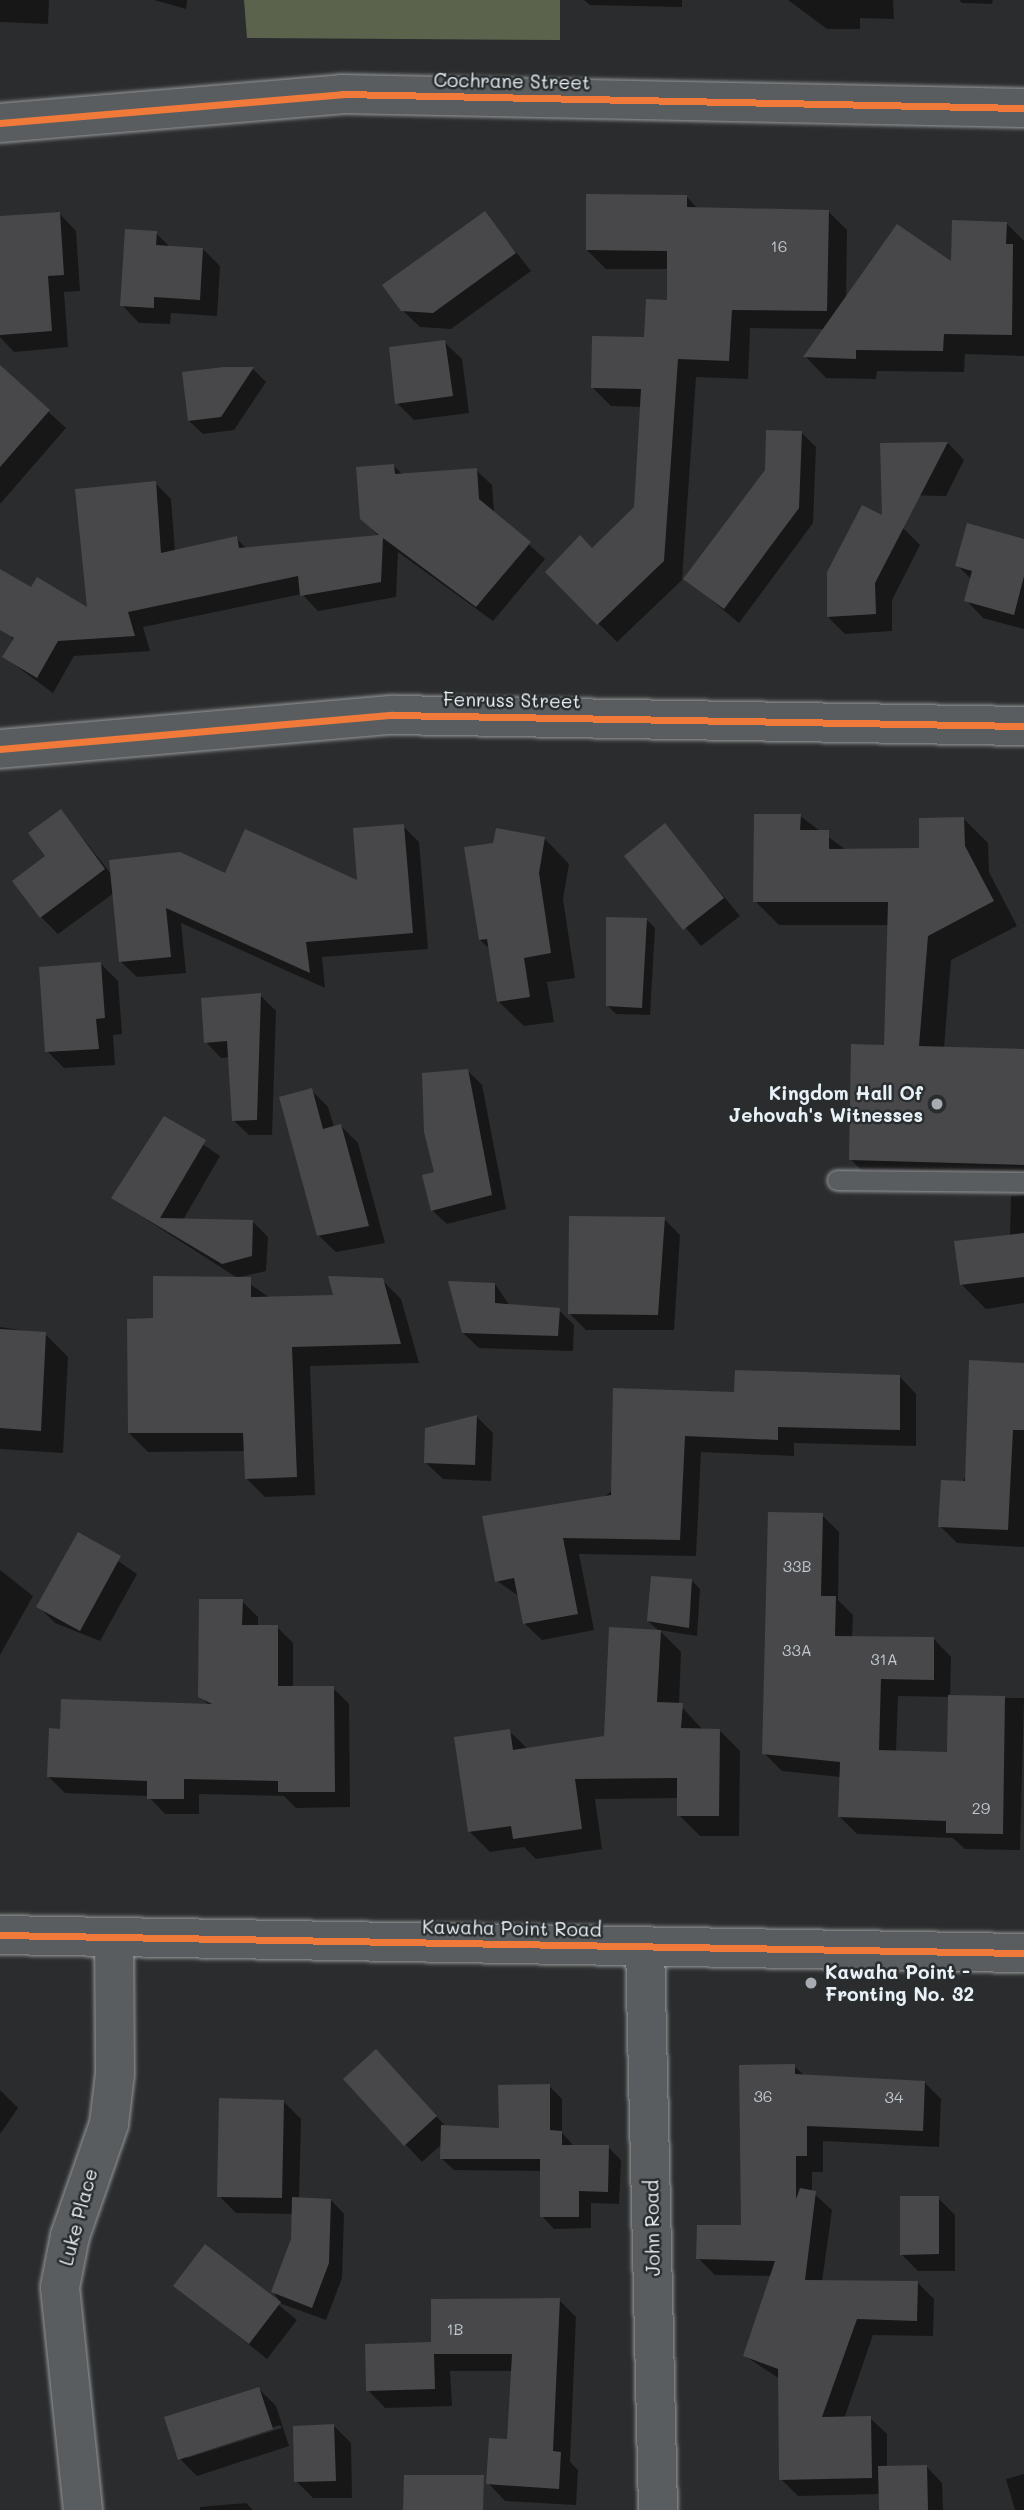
<!DOCTYPE html>
<style>
body{margin:0}
#map{position:relative;width:1024px;height:2510px;overflow:hidden;background:#2b2c2d;font-family:Mali,sans-serif}
div>[style]{position:absolute}
[style*='--x']{left:calc(var(--x)*1px);top:calc(var(--y)*1px);width:calc(var(--w)*1px);rotate:calc(var(--a)*1deg)}
.green>*{inset:0;background:#5c634d}
.shadow>*{inset:0;background:#0007}
.building>*{inset:0;background:#48484b}
.roads{filter:drop-shadow(0 0 2px #96989a) drop-shadow(0 0 2px #96989a)}
.service>*{height:19px;margin:-9.5px;padding:0 9.5px;transform-origin:9.5px;border-radius:9.5px;background:#5a5d60}
.minor>*{height:38px;margin:-19px;padding:0 19px;transform-origin:19px;border-radius:19px;background:#5a5d60}
.cycleway>*{height:7px;margin:-3.5px;padding:0 3.5px;transform-origin:3.5px;border-radius:3.5px;background:#f17a3a}
.dots>*{width:19px;height:19px;translate:-50% -50%;box-sizing:border-box;border:4px solid #2a2d2e;border-radius:50%}
span{translate:-50% -50%;white-space:nowrap;text-align:center;line-height:1.15;-webkit-text-stroke:5px #2a2d2e;paint-order:stroke}
.number-label{font-size:16px;color:#c0c7cd}
.number-label span{-webkit-text-stroke-width:0}
.street-label{font-size:19px;color:#e8f1f8}
.poi-label{font-size:19px;color:#e8f1f8;font-weight:700}
.right{translate:-100% -50%;text-align:right}
.left{translate:0 -50%;text-align:left}
</style>
<div id="map">
<div class="green">
<div style="clip-path:polygon(244px 0,560px 0,560px 40px,247px 38px)"></div>
</div>
<div class="shadow">
<div style="clip-path:polygon(0 0,49px 0,48px 24px,0 22px)"></div>
<div style="clip-path:polygon(154px 0,187px 0,186px 9px)"></div>
<div style="clip-path:polygon(584px 0,682px 0,682px 7px,590px 5px)"></div>
<div style="clip-path:polygon(788px 0,893px 0,894px 19px,860px 18px,860px 29px,827px 29px)"></div>
<div style="clip-path:polygon(959px 0,993px 0,992px 4px,962px 3px)"></div>
<div style="clip-path:polygon(686px 196px,698px 209px,828px 211px,847px 230px,846px 300px,953px 265px,1006px 223px,1024px 241px,1024px 356px,965px 354px,964px 372px,877px 371px,876px 379px,826px 378px,806px 357px,826px 329px,750px 328px,748px 379px,696px 377px,682px 580px,617px 642px,547px 572px,592px 550px,636px 508px,642px 407px,611px 406px,592px 387px,646px 338px,669px 302px,669px 269px,606px 269px,587px 250px)"></div>
<div style="clip-path:polygon(59px 213px,76px 231px,80px 291px,64px 292px,68px 347px,14px 352px,0 337px,0 218px)"></div>
<div style="clip-path:polygon(485px 213px,531px 271px,451px 329px,420px 327px,402px 310px)"></div>
<div style="clip-path:polygon(156px 233px,171px 248px,203px 249px,220px 266px,217px 316px,171px 313px,170px 324px,139px 323px,122px 305px)"></div>
<div style="clip-path:polygon(444px 342px,462px 359px,469px 413px,414px 420px,397px 403px)"></div>
<div style="clip-path:polygon(253px 369px,266px 382px,234px 430px,203px 434px,189px 421px,184px 373px)"></div>
<div style="clip-path:polygon(9px 376px,66px 428px,0 504px,0 386px)"></div>
<div style="clip-path:polygon(801px 432px,816px 447px,813px 523px,739px 623px,686px 579px)"></div>
<div style="clip-path:polygon(948px 443px,964px 460px,946px 496px,900px 495px,882px 445px)"></div>
<div style="clip-path:polygon(394px 466px,403px 475px,476px 470px,492px 485px,494px 513px,545px 559px,493px 621px,398px 552px,396px 597px,318px 611px,302px 594px,143px 627px,150px 651px,74px 656px,53px 693px,4px 657px,14px 640px,7px 632px,89px 610px,155px 483px,171px 499px,175px 552px,236px 538px,247px 549px,380px 537px,362px 519px)"></div>
<div style="clip-path:polygon(903px 528px,920px 545px,892px 600px,892px 631px,845px 634px,828px 617px)"></div>
<div style="clip-path:polygon(1024px 541px,1024px 629px,983px 618px,966px 600px,972px 580px,957px 565px)"></div>
<div style="clip-path:polygon(61px 811px,112px 875px,359px 882px,403px 826px,419px 842px,428px 949px,322px 957px,325px 988px,181px 923px,186px 973px,137px 977px,120px 961px,114px 893px,58px 934px,41px 917px)"></div>
<div style="clip-path:polygon(800px 816px,846px 850px,921px 850px,964px 819px,988px 843px,989px 872px,1017px 926px,951px 960px,944px 1048px,1024px 1050px,1024px 1188px,875px 1183px,850px 1159px,885px 1046px,889px 925px,779px 925px,755px 901px)"></div>
<div style="clip-path:polygon(665px 826px,740px 916px,701px 946px,626px 856px)"></div>
<div style="clip-path:polygon(545px 839px,569px 864px,563px 899px,575px 978px,547px 982px,554px 1022px,524px 1026px,499px 1002px,491px 950px,480px 940px)"></div>
<div style="clip-path:polygon(647px 920px,655px 928px,650px 1015px,616px 1014px,607px 1005px)"></div>
<div style="clip-path:polygon(101px 964px,118px 981px,122px 1034px,113px 1035px,115px 1065px,64px 1068px,47px 1051px)"></div>
<div style="clip-path:polygon(260px 995px,276px 1011px,272px 1135px,249px 1135px,233px 1120px,230px 1057px,221px 1058px,206px 1042px)"></div>
<div style="clip-path:polygon(467px 1070px,482px 1085px,506px 1209px,447px 1224px,432px 1210px,436px 1173px)"></div>
<div style="clip-path:polygon(311px 1090px,328px 1107px,334px 1127px,341px 1126px,358px 1143px,385px 1243px,336px 1252px,318px 1235px)"></div>
<div style="clip-path:polygon(165px 1118px,220px 1156px,183px 1220px,253px 1222px,268px 1237px,266px 1271px,240px 1277px,270px 1298px,335px 1297px,382px 1280px,401px 1299px,419px 1363px,310px 1366px,315px 1495px,265px 1497px,246px 1478px,245px 1451px,148px 1452px,129px 1433px,155px 1320px,239px 1279px,113px 1198px)"></div>
<div style="clip-path:polygon(1024px 1195px,1024px 1303px,986px 1309px,961px 1284px,1010px 1236px,1011px 1196px)"></div>
<div style="clip-path:polygon(664px 1219px,680px 1235px,674px 1330px,586px 1330px,570px 1314px)"></div>
<div style="clip-path:polygon(495px 1284px,510px 1306px,559px 1310px,574px 1325px,573px 1351px,479px 1348px,463px 1333px)"></div>
<div style="clip-path:polygon(0 1327px,45px 1334px,68px 1357px,63px 1453px,0 1449px)"></div>
<div style="clip-path:polygon(1024px 1364px,1024px 1547px,957px 1543px,940px 1526px)"></div>
<div style="clip-path:polygon(900px 1377px,916px 1394px,916px 1446px,794px 1443px,794px 1456px,701px 1452px,696px 1556px,579px 1554px,594px 1630px,542px 1640px,525px 1624px,520px 1597px,497px 1581px,736px 1393px)"></div>
<div style="clip-path:polygon(476px 1416px,493px 1433px,491px 1481px,443px 1479px,425px 1462px)"></div>
<div style="clip-path:polygon(evenodd,822px 1515px,839px 1532px,838px 1600px,853px 1615px,852px 1638px,934px 1639px,951px 1657px,950px 1697px,1024px 1698px,1020px 1850px,965px 1849px,953px 1838px,857px 1834px,840px 1817px,841px 1777px,782px 1771px,764px 1753px,822px 1515px,898px 1696px,950px 1697px,949px 1754px,896px 1752px,898px 1696px)"></div>
<div style="clip-path:polygon(79px 1534px,137px 1574px,100px 1641px,55px 1623px,38px 1606px)"></div>
<div style="clip-path:polygon(0 1570px,33px 1596px,0 1655px)"></div>
<div style="clip-path:polygon(692px 1581px,700px 1589px,697px 1636px,659px 1630px,681px 1652px,679px 1704px,703px 1730px,719px 1730px,740px 1751px,739px 1836px,700px 1836px,679px 1815px,679px 1798px,595px 1799px,602px 1849px,536px 1859px,524px 1847px,490px 1852px,469px 1831px,509px 1731px,528px 1749px,605px 1737px,659px 1631px,648px 1621px)"></div>
<div style="clip-path:polygon(242px 1601px,258px 1617px,258px 1627px,277px 1627px,293px 1643px,293px 1688px,333px 1688px,349px 1704px,350px 1807px,296px 1808px,284px 1796px,199px 1794px,199px 1814px,165px 1814px,148px 1796px,65px 1793px,49px 1777px,61px 1730px,210px 1706px,200px 1696px)"></div>
<div style="clip-path:polygon(794px 2066px,805px 2076px,925px 2083px,941px 2099px,939px 2147px,823px 2141px,823px 2172px,812px 2172px,812px 2192px,832px 2210px,822px 2282px,918px 2283px,934px 2299px,933px 2336px,873px 2335px,844px 2419px,870px 2418px,887px 2434px,887px 2467px,926px 2466px,942px 2483px,943px 2510px,881px 2510px,881px 2494px,798px 2496px,781px 2479px,780px 2379px,745px 2356px,772px 2276px,715px 2275px,698px 2258px,743px 2227px)"></div>
<div style="clip-path:polygon(393px 2068px,446px 2127px,500px 2129px,549px 2086px,562px 2099px,562px 2133px,574px 2146px,608px 2147px,621px 2160px,619px 2204px,591px 2203px,591px 2228px,554px 2229px,542px 2216px,542px 2171px,454px 2170px,441px 2158px,442px 2144px,422px 2162px,345px 2079px)"></div>
<div style="clip-path:polygon(0 2090px,18px 2108px,0 2134px)"></div>
<div style="clip-path:polygon(284px 2102px,301px 2119px,299px 2199px,331px 2200px,344px 2214px,342px 2278px,326px 2320px,282px 2304px,273px 2292px,293px 2240px,293px 2214px,236px 2213px,219px 2196px)"></div>
<div style="clip-path:polygon(938px 2198px,955px 2215px,955px 2271px,918px 2271px,901px 2254px)"></div>
<div style="clip-path:polygon(206px 2246px,297px 2320px,267px 2359px,176px 2286px)"></div>
<div style="clip-path:polygon(559px 2300px,576px 2317px,570px 2462px,578px 2470px,576px 2505px,505px 2501px,488px 2483px,509px 2441px,513px 2371px,450px 2371px,452px 2406px,385px 2408px,368px 2390px,432px 2344px)"></div>
<div style="clip-path:polygon(evenodd,259px 2389px,276px 2406px,289px 2446px,197px 2476px,180px 2459px,259px 2389px,280px 2425px,282px 2428px,187px 2458px,187px 2455px,280px 2425px)"></div>
<div style="clip-path:polygon(334px 2426px,351px 2443px,352px 2498px,313px 2498px,296px 2481px)"></div>
<div style="clip-path:polygon(1024px 2474px,1024px 2510px,1015px 2510px,1006px 2479px)"></div>
<div style="clip-path:polygon(246px 2503px,253px 2510px,200px 2510px,200px 2507px)"></div>
</div>
<div class="building">
<div style="clip-path:polygon(586px 194px,687px 195px,687px 207px,829px 210px,827px 311px,732px 310px,729px 361px,678px 359px,664px 561px,597px 625px,545px 572px,580px 535px,592px 548px,634px 507px,641px 389px,591px 388px,592px 336px,644px 337px,646px 299px,667px 300px,667px 251px,586px 250px)"></div>
<div style="clip-path:polygon(485px 211px,516px 253px,433px 313px,401px 311px,382px 285px)"></div>
<div style="clip-path:polygon(60px 212px,64px 275px,48px 276px,52px 331px,0 335px,0 216px)"></div>
<div style="clip-path:polygon(952px 220px,1007px 222px,1006px 244px,1013px 244px,1012px 335px,944px 334px,943px 351px,856px 350px,856px 359px,803px 357px,897px 224px,951px 261px)"></div>
<div style="clip-path:polygon(125px 229px,157px 231px,156px 245px,203px 248px,200px 300px,154px 297px,154px 308px,120px 306px)"></div>
<div style="clip-path:polygon(445px 340px,453px 396px,395px 404px,389px 347px)"></div>
<div style="clip-path:polygon(0 365px,50px 410px,0 467px)"></div>
<div style="clip-path:polygon(224px 367px,254px 367px,221px 417px,188px 421px,182px 372px)"></div>
<div style="clip-path:polygon(766px 430px,802px 431px,799px 508px,724px 609px,683px 579px,765px 470px)"></div>
<div style="clip-path:polygon(948px 442px,875px 583px,876px 614px,827px 617px,827px 572px,862px 505px,882px 515px,880px 443px)"></div>
<div style="clip-path:polygon(394px 464px,395px 474px,477px 468px,479px 499px,531px 542px,476px 607px,383px 538px,381px 582px,300px 596px,298px 576px,128px 612px,135px 636px,58px 641px,37px 678px,2px 657px,14px 638px,0 630px,0 569px,31px 587px,37px 577px,87px 607px,75px 489px,156px 481px,161px 553px,237px 536px,239px 548px,379px 535px,360px 519px,356px 467px)"></div>
<div style="clip-path:polygon(967px 523px,1024px 539px,1024px 576px,1014px 615px,964px 601px,972px 571px,955px 566px)"></div>
<div style="clip-path:polygon(61px 809px,105px 869px,40px 918px,12px 881px,45px 856px,28px 833px)"></div>
<div style="clip-path:polygon(754px 814px,801px 814px,800px 830px,829px 830px,829px 849px,919px 848px,919px 818px,964px 817px,965px 846px,994px 901px,928px 936px,919px 1046px,1024px 1049px,1024px 1165px,849px 1160px,851px 1044px,884px 1045px,888px 902px,753px 902px)"></div>
<div style="clip-path:polygon(665px 823px,724px 898px,683px 930px,624px 856px)"></div>
<div style="clip-path:polygon(404px 824px,413px 933px,306px 942px,310px 973px,166px 908px,171px 957px,119px 962px,109px 860px,180px 852px,225px 873px,245px 829px,357px 880px,353px 828px)"></div>
<div style="clip-path:polygon(496px 828px,545px 837px,539px 873px,551px 953px,524px 958px,530px 997px,497px 1002px,487px 939px,479px 940px,464px 847px,493px 843px)"></div>
<div style="clip-path:polygon(606px 917px,647px 918px,642px 1008px,606px 1006px)"></div>
<div style="clip-path:polygon(101px 962px,105px 1018px,96px 1019px,99px 1049px,45px 1052px,39px 967px)"></div>
<div style="clip-path:polygon(261px 993px,257px 1120px,232px 1121px,227px 1041px,204px 1043px,201px 998px)"></div>
<div style="clip-path:polygon(468px 1069px,492px 1195px,431px 1211px,422px 1175px,434px 1172px,424px 1132px,422px 1073px)"></div>
<div style="clip-path:polygon(312px 1088px,323px 1129px,341px 1124px,369px 1226px,317px 1236px,279px 1097px)"></div>
<div style="clip-path:polygon(164px 1116px,206px 1140px,160px 1218px,253px 1220px,252px 1256px,222px 1264px,111px 1198px)"></div>
<div style="clip-path:polygon(569px 1216px,665px 1217px,658px 1315px,568px 1314px)"></div>
<div style="clip-path:polygon(1024px 1233px,1024px 1277px,960px 1285px,954px 1241px)"></div>
<div style="clip-path:polygon(153px 1276px,251px 1277px,251px 1297px,333px 1295px,328px 1276px,383px 1278px,401px 1344px,292px 1347px,297px 1477px,245px 1479px,243px 1433px,128px 1433px,127px 1319px,153px 1318px)"></div>
<div style="clip-path:polygon(448px 1281px,495px 1283px,495px 1303px,560px 1308px,558px 1336px,462px 1333px)"></div>
<div style="clip-path:polygon(0 1329px,46px 1332px,41px 1431px,0 1428px)"></div>
<div style="clip-path:polygon(969px 1360px,1024px 1363px,1024px 1430px,1013px 1430px,1008px 1530px,938px 1527px,941px 1480px,965px 1481px)"></div>
<div style="clip-path:polygon(735px 1370px,900px 1375px,900px 1430px,778px 1427px,778px 1440px,685px 1436px,680px 1540px,563px 1538px,578px 1614px,523px 1624px,514px 1578px,495px 1582px,482px 1516px,611px 1495px,613px 1388px,734px 1392px)"></div>
<div style="clip-path:polygon(477px 1415px,475px 1465px,424px 1463px,425px 1428px)"></div>
<div style="clip-path:polygon(768px 1512px,823px 1513px,821px 1596px,836px 1596px,835px 1636px,934px 1637px,934px 1680px,881px 1679px,879px 1750px,947px 1752px,948px 1695px,1005px 1696px,1003px 1834px,946px 1833px,946px 1821px,838px 1817px,840px 1762px,762px 1754px)"></div>
<div style="clip-path:polygon(78px 1532px,121px 1556px,80px 1631px,36px 1607px)"></div>
<div style="clip-path:polygon(651px 1576px,692px 1579px,689px 1628px,647px 1621px)"></div>
<div style="clip-path:polygon(199px 1599px,243px 1599px,242px 1625px,278px 1625px,278px 1686px,334px 1686px,335px 1792px,278px 1792px,278px 1781px,184px 1779px,184px 1799px,147px 1799px,147px 1781px,47px 1777px,49px 1728px,60px 1729px,61px 1699px,212px 1704px,198px 1697px)"></div>
<div style="clip-path:polygon(609px 1627px,661px 1630px,657px 1702px,683px 1703px,681px 1728px,720px 1729px,719px 1816px,677px 1816px,677px 1778px,575px 1779px,582px 1829px,513px 1839px,511px 1826px,468px 1832px,454px 1737px,510px 1729px,513px 1750px,604px 1736px)"></div>
<div style="clip-path:polygon(376px 2049px,437px 2116px,404px 2146px,343px 2079px)"></div>
<div style="clip-path:polygon(795px 2064px,795px 2074px,925px 2081px,923px 2131px,807px 2126px,807px 2156px,796px 2156px,796px 2199px,800px 2188px,816px 2191px,805px 2280px,918px 2281px,917px 2321px,857px 2319px,822px 2417px,871px 2416px,872px 2478px,779px 2480px,778px 2369px,743px 2356px,775px 2261px,696px 2259px,697px 2225px,741px 2225px,739px 2065px)"></div>
<div style="clip-path:polygon(550px 2084px,550px 2130px,562px 2131px,562px 2145px,609px 2145px,608px 2192px,579px 2191px,579px 2217px,540px 2217px,540px 2159px,440px 2159px,441px 2125px,499px 2128px,498px 2085px)"></div>
<div style="clip-path:polygon(219px 2098px,284px 2100px,282px 2198px,217px 2197px)"></div>
<div style="clip-path:polygon(900px 2196px,939px 2196px,939px 2254px,900px 2255px)"></div>
<div style="clip-path:polygon(292px 2197px,331px 2199px,329px 2263px,312px 2308px,271px 2292px,291px 2239px)"></div>
<div style="clip-path:polygon(205px 2244px,281px 2302px,249px 2344px,173px 2286px)"></div>
<div style="clip-path:polygon(560px 2298px,553px 2451px,561px 2452px,559px 2489px,486px 2484px,489px 2438px,507px 2439px,512px 2354px,434px 2354px,435px 2389px,366px 2391px,365px 2344px,431px 2342px,431px 2299px)"></div>
<div style="clip-path:polygon(259px 2387px,273px 2429px,178px 2460px,164px 2417px)"></div>
<div style="clip-path:polygon(334px 2424px,336px 2481px,294px 2482px,293px 2426px)"></div>
<div style="clip-path:polygon(927px 2465px,928px 2510px,879px 2510px,878px 2466px)"></div>
<div style="clip-path:polygon(404px 2475px,484px 2475px,483px 2510px,403px 2510px)"></div>
</div>
<div class="roads">
<div class="service">
<div style="--x:837;--y:1180;--w:187;--a:0.6"></div>
</div>
<div class="minor">
<div style="--x:0;--y:123;--w:343;--a:-4.8"></div>
<div style="--x:342;--y:94;--w:682;--a:1.18"></div>
<div style="--x:0;--y:749;--w:393;--a:-5"></div>
<div style="--x:392;--y:715;--w:632;--a:1"></div>
<div style="--x:0;--y:1935;--w:1024;--a:1.01"></div>
<div style="--x:645;--y:1946;--w:564;--a:88.68"></div>
<div style="--x:83;--y:2510;--w:224;--a:-95.9"></div>
<div style="--x:60;--y:2287;--w:52;--a:-78.9"></div>
<div style="--x:70;--y:2236;--w:119;--a:-70.8"></div>
<div style="--x:109;--y:2124;--w:50;--a:-83.2"></div>
<div style="--x:115;--y:2074;--w:137;--a:-90.4"></div>
</div>
</div>
<div class="cycleway">
<div style="--x:0;--y:123;--w:343;--a:-4.8"></div>
<div style="--x:342;--y:94;--w:682;--a:1.18"></div>
<div style="--x:0;--y:749;--w:393;--a:-5"></div>
<div style="--x:392;--y:715;--w:632;--a:1"></div>
<div style="--x:0;--y:1935;--w:1024;--a:1.01"></div>
</div>
<div class="dots">
<div style="left:937px;top:1104px;background:#a6acb1"></div>
<div style="left:811px;top:1983px;background:#a6acb1"></div>
</div>
<div class="number-label">
<span style="left:779px;top:246px">16</span>
<span style="left:797px;top:1566px">33B</span>
<span style="left:797px;top:1650px">33A</span>
<span style="left:884px;top:1659px">31A</span>
<span style="left:981px;top:1808px">29</span>
<span style="left:763px;top:2096px">36</span>
<span style="left:894px;top:2097px">34</span>
<span style="left:455px;top:2329px">1B</span>
</div>
<div class="street-label">
<span style="left:512px;top:81px;rotate:1deg">Cochrane Street</span>
<span style="left:512px;top:700px;rotate:1deg">Fenruss Street</span>
<span style="left:512px;top:1928px;rotate:1deg">Kawaha Point Road</span>
<span style="left:78px;top:2217px;rotate:-75deg">Luke Place</span>
<span style="left:652px;top:2228px;rotate:-91deg">John Road</span>
</div>
<div class="poi-label">
<span class="right" style="left:923px;top:1104px">Kingdom Hall Of<br>Jehovah's Witnesses</span>
<span class="left" style="left:825px;top:1983px">Kawaha Point -<br>Fronting No. 32</span>
</div>
</div>
